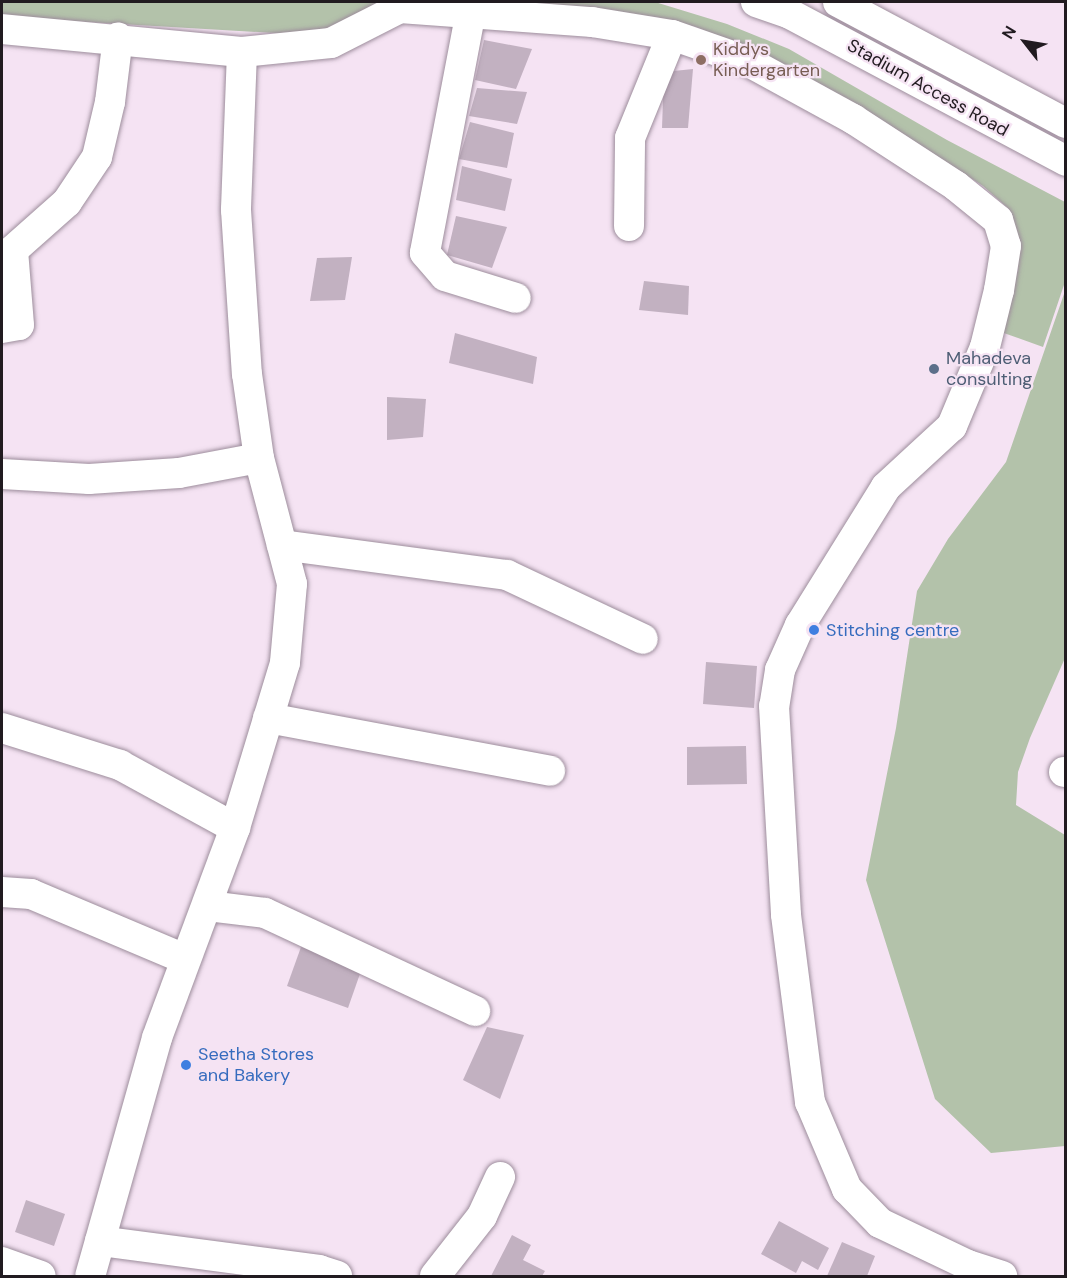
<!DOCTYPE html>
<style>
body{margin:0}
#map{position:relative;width:1067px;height:1278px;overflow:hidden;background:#f5e3f3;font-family:"DM Sans",sans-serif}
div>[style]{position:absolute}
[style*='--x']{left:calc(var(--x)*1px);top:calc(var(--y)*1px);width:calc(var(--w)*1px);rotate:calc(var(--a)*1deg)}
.green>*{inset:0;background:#b3c2aa}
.building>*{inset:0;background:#c2b1c1}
.roads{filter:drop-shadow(0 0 2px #9d8d9c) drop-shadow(0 0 2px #9d8d9c)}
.minor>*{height:30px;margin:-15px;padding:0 15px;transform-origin:15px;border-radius:15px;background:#fff}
.dots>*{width:16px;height:16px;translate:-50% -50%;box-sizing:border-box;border:3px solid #f5e3f3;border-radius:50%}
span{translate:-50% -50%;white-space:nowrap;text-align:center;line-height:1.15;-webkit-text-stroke:4.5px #f5e3f3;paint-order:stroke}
.education-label{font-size:18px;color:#785e54}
.left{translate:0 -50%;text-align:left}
.street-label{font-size:18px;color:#211b20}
.service-label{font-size:18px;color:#4e5e75}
.shop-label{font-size:18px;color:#366cbe}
.frame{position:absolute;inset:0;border:3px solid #211b20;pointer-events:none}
.north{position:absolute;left:995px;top:12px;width:60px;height:60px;-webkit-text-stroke:4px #f5e3f3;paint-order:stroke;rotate:301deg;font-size:16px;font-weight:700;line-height:24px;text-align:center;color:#211b20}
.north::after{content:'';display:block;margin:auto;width:21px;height:27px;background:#211b20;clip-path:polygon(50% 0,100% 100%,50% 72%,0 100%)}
</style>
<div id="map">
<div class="green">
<div style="clip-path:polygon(2px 2px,382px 2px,328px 28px,292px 34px,2px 17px)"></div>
<div style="clip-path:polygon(508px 2px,655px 2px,727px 24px,789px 49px,947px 140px,1065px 202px,1065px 282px,1043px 347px,1001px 332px,1018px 269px,1019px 240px,1009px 209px,983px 186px,882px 120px,798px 71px,696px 27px,655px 17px)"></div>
<div style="clip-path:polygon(1065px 291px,1065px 658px,1030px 738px,1018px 772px,1016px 805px,1065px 835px,1065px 1146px,991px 1153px,935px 1099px,866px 880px,896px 728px,917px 591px,948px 539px,1006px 462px)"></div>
</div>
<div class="building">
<div style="clip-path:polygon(484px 40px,532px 49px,516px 89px,475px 80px)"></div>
<div style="clip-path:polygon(693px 69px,688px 128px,662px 128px,664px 72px)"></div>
<div style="clip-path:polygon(477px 88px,527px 92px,517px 124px,469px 116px)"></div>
<div style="clip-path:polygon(470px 122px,514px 133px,507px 168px,459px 159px)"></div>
<div style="clip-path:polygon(462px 166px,512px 179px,505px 211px,456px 200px)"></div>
<div style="clip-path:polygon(456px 216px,507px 227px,492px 268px,447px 255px)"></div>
<div style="clip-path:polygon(352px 257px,345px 300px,310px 301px,317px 258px)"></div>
<div style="clip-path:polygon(644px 281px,689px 286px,688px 315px,639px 310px)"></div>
<div style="clip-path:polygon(455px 333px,537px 357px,533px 384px,449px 363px)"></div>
<div style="clip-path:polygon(387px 397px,426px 399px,423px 437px,387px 440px)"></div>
<div style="clip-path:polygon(706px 662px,757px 666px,754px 708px,703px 704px)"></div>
<div style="clip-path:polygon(746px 746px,747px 784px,687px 785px,687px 747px)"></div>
<div style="clip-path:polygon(301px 947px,362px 968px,348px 1008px,287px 986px)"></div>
<div style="clip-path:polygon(487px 1027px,524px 1035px,500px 1099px,463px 1080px)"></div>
<div style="clip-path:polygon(26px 1200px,65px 1214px,54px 1246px,15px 1232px)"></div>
<div style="clip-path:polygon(779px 1221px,829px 1248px,818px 1270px,802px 1261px,796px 1273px,761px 1254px)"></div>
<div style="clip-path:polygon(512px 1235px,531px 1245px,523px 1260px,545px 1271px,542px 1276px,491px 1276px)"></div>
<div style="clip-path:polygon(842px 1242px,875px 1256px,867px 1276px,827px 1276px)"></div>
</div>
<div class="roads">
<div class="minor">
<div style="--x:756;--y:2;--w:36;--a:19"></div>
<div style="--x:790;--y:14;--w:313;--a:28"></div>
<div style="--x:838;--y:2;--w:258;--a:28"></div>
<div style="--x:471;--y:11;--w:246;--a:100.8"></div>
<div style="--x:425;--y:253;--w:30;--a:49"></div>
<div style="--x:445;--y:276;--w:74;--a:17.2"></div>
<div style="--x:2;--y:29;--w:241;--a:5.5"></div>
<div style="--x:242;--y:52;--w:158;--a:92.2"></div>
<div style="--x:236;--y:210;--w:164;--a:86.2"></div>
<div style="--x:247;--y:374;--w:85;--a:81.9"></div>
<div style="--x:259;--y:458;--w:130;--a:75.3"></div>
<div style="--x:292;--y:584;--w:79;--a:95.1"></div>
<div style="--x:285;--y:663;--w:172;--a:106.9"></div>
<div style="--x:235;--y:828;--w:224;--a:110.4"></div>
<div style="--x:157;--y:1038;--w:247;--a:105.7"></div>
<div style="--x:242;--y:52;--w:89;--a:-5.8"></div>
<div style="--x:331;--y:43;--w:77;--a:-26.9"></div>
<div style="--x:400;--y:8;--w:193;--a:4.2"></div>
<div style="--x:592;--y:22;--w:81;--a:9.2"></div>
<div style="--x:672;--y:35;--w:82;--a:19.3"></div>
<div style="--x:749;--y:62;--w:119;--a:28.7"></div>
<div style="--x:853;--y:119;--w:123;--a:33"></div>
<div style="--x:956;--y:186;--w:54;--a:39"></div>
<div style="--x:998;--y:220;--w:27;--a:73"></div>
<div style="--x:1006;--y:246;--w:45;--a:99"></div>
<div style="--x:999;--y:290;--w:59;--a:103.8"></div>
<div style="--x:985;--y:347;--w:86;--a:112.7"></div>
<div style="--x:952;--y:426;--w:90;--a:137.3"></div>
<div style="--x:886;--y:487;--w:163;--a:121.9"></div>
<div style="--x:800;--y:625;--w:49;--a:114"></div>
<div style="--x:780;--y:670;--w:36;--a:99"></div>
<div style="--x:774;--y:706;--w:209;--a:86.7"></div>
<div style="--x:786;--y:915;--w:189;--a:82.7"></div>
<div style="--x:810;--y:1102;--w:95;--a:67"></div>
<div style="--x:847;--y:1189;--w:47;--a:45.9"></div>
<div style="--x:880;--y:1223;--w:98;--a:25.5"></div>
<div style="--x:968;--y:1265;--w:36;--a:18"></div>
<div style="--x:629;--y:226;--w:88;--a:-89.3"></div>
<div style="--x:630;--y:138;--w:111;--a:-67.8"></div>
<div style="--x:2;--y:328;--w:17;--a:-10"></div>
<div style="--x:19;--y:325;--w:75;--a:-94.6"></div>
<div style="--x:13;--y:250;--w:72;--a:-41.6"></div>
<div style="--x:67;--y:202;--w:54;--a:-56.3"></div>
<div style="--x:97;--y:157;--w:57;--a:-76.7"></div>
<div style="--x:110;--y:102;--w:65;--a:-83"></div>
<div style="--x:2;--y:474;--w:87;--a:3.3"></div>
<div style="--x:89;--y:479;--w:90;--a:-3.8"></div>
<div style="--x:179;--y:473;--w:81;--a:-10.6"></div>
<div style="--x:282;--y:545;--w:227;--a:7.6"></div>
<div style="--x:507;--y:575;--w:150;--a:25.2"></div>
<div style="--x:268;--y:718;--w:287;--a:10.6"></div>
<div style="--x:2;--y:728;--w:124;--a:17.4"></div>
<div style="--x:120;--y:765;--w:131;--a:28.7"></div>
<div style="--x:1064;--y:772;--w:2;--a:0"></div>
<div style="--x:2;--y:892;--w:29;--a:4"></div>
<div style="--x:31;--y:894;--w:167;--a:22.9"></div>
<div style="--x:208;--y:906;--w:57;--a:7"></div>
<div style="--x:265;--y:913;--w:232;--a:25"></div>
<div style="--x:100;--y:1241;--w:221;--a:7.5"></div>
<div style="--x:319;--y:1270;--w:19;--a:18"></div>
<div style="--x:2;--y:1262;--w:41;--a:19.7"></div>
<div style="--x:435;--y:1276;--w:76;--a:-51.9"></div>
<div style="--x:482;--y:1216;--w:43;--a:-65.2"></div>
</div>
</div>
<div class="dots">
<div style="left:701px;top:60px;background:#8d6e63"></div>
<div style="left:934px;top:369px;background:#5c6f8a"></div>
<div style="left:814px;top:630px;background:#3f7fe0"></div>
<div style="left:186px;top:1065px;background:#3f7fe0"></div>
</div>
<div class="education-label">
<span class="left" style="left:713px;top:60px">Kiddys<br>Kindergarten</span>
</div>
<div class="street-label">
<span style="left:928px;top:88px;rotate:29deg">Stadium Access Road</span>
</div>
<div class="service-label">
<span class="left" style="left:946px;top:369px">Mahadeva<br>consulting</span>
</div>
<div class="shop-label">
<span class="left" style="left:826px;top:630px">Stitching centre</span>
<span class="left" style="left:198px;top:1065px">Seetha Stores<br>and Bakery</span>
</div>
<div class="frame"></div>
<div class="north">N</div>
</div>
